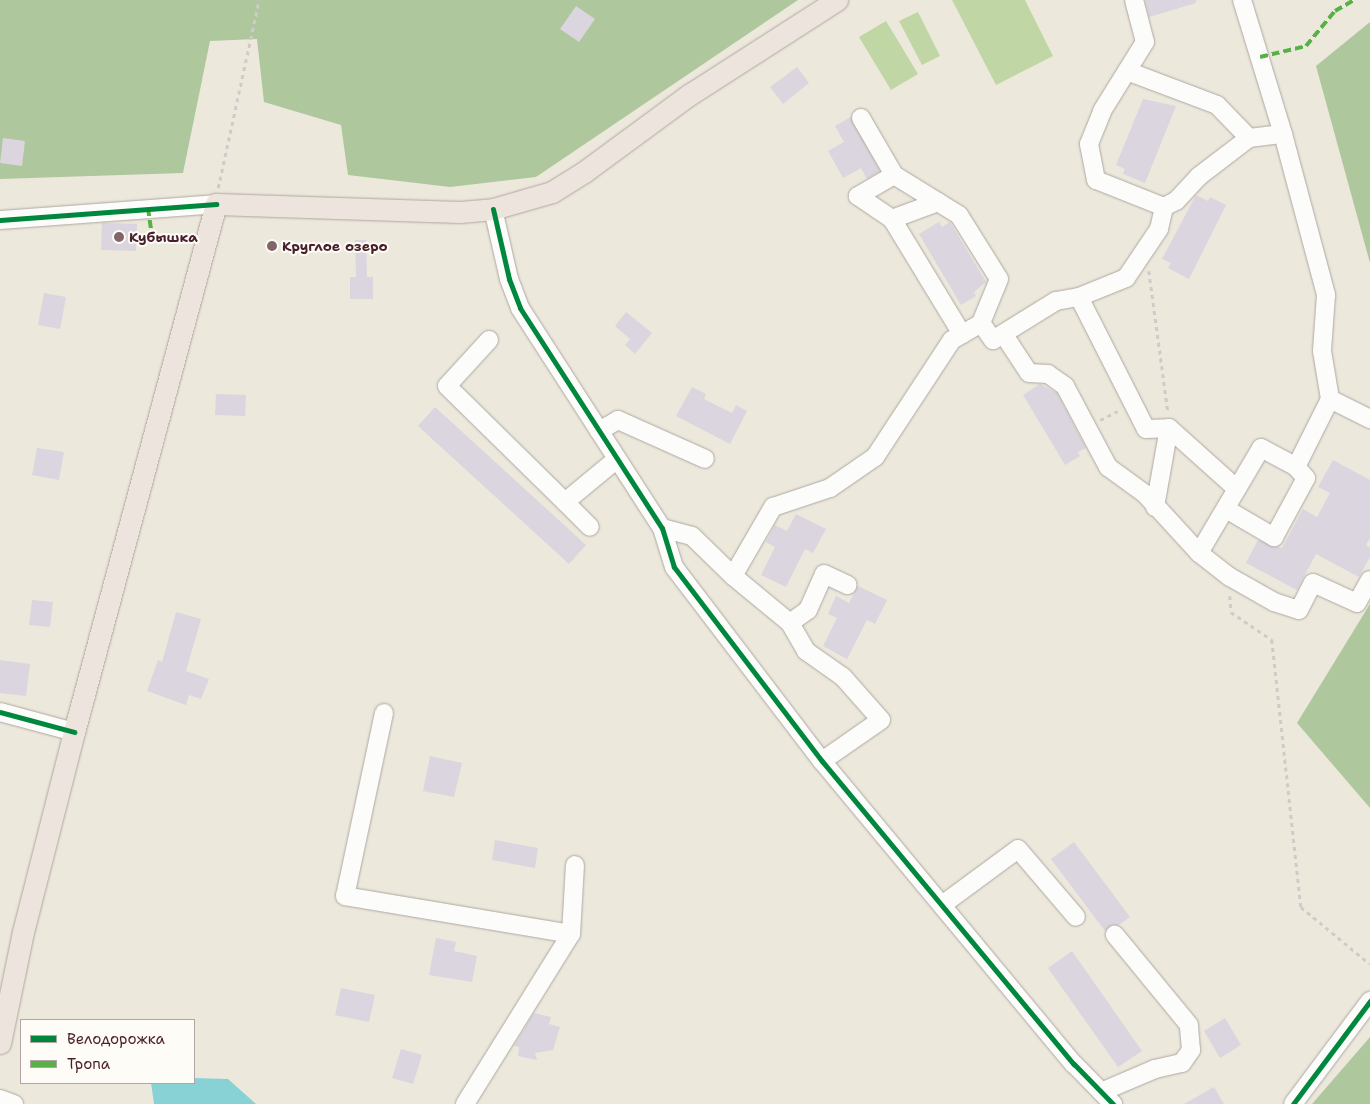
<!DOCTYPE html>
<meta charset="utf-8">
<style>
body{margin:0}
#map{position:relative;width:1370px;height:1104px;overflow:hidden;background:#ede8dc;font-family:"Shantell Sans",sans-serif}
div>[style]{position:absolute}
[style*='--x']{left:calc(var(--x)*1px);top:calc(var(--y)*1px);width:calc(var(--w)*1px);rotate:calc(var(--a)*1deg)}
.green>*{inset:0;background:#c0d6a4}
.forest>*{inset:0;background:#afc79c}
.water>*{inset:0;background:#88d2d6}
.building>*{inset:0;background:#dad5de}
.path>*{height:2.5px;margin-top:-1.25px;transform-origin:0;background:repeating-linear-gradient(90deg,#cfcbc9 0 4px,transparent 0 8px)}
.roads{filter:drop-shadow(0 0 1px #aea7a1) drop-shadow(0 0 1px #aea7a1)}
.minor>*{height:18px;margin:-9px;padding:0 9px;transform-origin:9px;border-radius:9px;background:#fcfcfa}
.major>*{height:21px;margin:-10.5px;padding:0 10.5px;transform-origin:10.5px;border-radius:10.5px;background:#ede5dd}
.quiet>*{height:4px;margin-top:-2px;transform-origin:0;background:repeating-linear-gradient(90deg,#57b146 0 8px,transparent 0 12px)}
.cycleway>*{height:5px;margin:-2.5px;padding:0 2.5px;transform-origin:2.5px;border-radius:2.5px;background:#00873e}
.dots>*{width:14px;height:14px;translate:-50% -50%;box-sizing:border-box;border:2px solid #fdfcf7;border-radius:50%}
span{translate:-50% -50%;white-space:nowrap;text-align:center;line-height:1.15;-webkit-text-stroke:4px #fdfcf7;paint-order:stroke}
.poi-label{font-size:14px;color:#4a1f2b;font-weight:700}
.left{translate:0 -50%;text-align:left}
.legend{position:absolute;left:20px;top:1019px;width:175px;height:65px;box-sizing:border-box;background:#fdfcf7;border:1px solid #b5a4a5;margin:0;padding:6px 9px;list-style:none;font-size:15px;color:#4a1f2b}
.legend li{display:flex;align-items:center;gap:10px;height:25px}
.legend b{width:25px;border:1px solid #b5a4a5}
</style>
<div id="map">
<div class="green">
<div style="clip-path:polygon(952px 0,1025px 0,1053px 56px,996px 85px)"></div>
<div style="clip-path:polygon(918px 12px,940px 56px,922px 65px,899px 21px)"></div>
<div style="clip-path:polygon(886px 21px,918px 74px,891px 90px,859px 37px)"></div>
</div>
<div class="forest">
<div style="clip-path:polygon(0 0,798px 0,536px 177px,450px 187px,348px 175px,341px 125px,264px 102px,257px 39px,210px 41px,183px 173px,0 179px)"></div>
<div style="clip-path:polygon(1370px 22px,1370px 263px,1316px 66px)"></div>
<div style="clip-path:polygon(1370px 604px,1370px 808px,1297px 723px)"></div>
<div style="clip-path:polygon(1370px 1037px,1370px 1104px,1312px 1104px)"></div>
</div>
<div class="water">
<div style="clip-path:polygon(194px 1078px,228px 1079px,256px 1104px,154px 1104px,151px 1083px,194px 1083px)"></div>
</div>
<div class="building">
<div style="clip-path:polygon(1145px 0,1196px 0,1196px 3px,1149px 17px)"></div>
<div style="clip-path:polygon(576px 6px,595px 19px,579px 42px,560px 29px)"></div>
<div style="clip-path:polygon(797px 67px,809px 83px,783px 104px,770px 87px)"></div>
<div style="clip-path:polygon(1143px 99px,1176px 106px,1145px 183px,1123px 174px,1125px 169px,1116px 165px)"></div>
<div style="clip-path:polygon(851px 117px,880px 171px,867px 179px,861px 168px,843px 178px,828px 151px,844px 142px,835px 126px)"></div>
<div style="clip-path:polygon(3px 138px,25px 141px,22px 166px,0 163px)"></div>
<div style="clip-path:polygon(1196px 195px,1208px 201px,1210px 197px,1226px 205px,1189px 279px,1168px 268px,1171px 263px,1162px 259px)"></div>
<div style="clip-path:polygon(939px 222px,942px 227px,950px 222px,986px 282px,974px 292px,976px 296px,961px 305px,919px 234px)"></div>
<div style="clip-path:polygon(102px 223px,137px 224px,136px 251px,101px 250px)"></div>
<div style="clip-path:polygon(355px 240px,366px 240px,367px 277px,373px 277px,373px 299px,350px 299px,350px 277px,356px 277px)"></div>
<div style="clip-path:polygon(44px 293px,66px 297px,60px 329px,38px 325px)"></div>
<div style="clip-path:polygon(626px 312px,652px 333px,635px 354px,625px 345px,630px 339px,615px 326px)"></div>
<div style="clip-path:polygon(1040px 384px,1057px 393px,1086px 448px,1078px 452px,1080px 456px,1065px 465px,1023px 395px)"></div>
<div style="clip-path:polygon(692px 387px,706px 394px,704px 399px,732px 413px,736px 405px,747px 411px,730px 444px,676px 416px)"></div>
<div style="clip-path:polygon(216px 394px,246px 395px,245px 416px,215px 415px)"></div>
<div style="clip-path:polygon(435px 407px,586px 545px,569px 564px,418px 426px)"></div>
<div style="clip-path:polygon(37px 448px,64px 452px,59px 480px,32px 475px)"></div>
<div style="clip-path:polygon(1333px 460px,1370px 480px,1370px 538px,1366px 545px,1370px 548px,1370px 557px,1359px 577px,1316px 554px,1297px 590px,1246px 563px,1258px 540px,1282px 548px,1303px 509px,1317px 517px,1330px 493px,1318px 487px)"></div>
<div style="clip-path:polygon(796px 514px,826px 529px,813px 553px,805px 549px,786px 587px,761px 575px,775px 547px,766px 542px,775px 525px,787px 531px)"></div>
<div style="clip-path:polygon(858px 586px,887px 600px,875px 624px,867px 620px,847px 659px,823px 646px,837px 618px,828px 614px,836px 596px,849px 603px)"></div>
<div style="clip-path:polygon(32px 600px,53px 602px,50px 627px,29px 625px)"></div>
<div style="clip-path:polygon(176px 612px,201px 619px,186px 671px,209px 679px,201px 699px,189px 695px,186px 705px,147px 691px,158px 660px,162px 662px)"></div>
<div style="clip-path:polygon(0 660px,30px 664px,26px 696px,0 693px)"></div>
<div style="clip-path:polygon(430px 756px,462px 763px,454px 797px,423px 791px)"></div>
<div style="clip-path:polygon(495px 840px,538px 848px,535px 868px,492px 860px)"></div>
<div style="clip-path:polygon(1074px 842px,1130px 917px,1119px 925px,1113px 925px,1105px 931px,1051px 859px)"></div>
<div style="clip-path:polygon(436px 938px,456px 942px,454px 951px,477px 956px,472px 982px,429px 975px)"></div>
<div style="clip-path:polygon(1072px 951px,1142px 1051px,1118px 1067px,1048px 968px)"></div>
<div style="clip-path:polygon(341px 988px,375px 995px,369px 1022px,335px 1015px)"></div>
<div style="clip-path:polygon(534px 1013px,551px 1017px,549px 1024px,560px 1027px,553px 1050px,535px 1053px,537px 1060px,518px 1056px,519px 1047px,514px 1046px)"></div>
<div style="clip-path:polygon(1225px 1018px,1241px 1045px,1220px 1058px,1204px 1031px)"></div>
<div style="clip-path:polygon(401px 1049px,422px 1055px,413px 1084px,392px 1078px)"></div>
<div style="clip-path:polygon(1214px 1087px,1224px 1104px,1184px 1104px)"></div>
</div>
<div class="path">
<div style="--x:218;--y:188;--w:192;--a:-77.7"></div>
<div style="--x:1149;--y:271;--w:142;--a:82.3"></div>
<div style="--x:1100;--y:420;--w:22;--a:-27"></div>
<div style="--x:1230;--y:596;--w:16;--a:86"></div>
<div style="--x:1231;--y:612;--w:50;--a:34.3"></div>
<div style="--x:1272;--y:640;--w:269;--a:83.8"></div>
<div style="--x:1301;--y:907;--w:89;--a:39.6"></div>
</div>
<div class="roads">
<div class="minor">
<div style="--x:1242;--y:0;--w:140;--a:73"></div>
<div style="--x:1283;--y:134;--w:167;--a:75"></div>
<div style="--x:1326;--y:295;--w:56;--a:94.1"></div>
<div style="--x:1322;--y:351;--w:49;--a:80.5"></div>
<div style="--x:1127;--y:71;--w:96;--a:20.7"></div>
<div style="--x:1217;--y:105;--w:46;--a:45.9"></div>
<div style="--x:861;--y:118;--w:66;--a:59.9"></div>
<div style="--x:894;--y:175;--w:42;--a:149.7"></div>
<div style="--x:858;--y:196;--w:41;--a:34.1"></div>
<div style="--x:892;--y:219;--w:135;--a:58.7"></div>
<div style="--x:894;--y:175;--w:76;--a:31.6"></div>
<div style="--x:959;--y:215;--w:75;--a:58"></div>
<div style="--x:999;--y:279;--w:48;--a:112.2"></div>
<div style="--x:1164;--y:207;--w:13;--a:-27"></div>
<div style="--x:1176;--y:201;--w:33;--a:-47"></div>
<div style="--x:1198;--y:177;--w:64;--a:-37.4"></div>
<div style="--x:1249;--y:138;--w:34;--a:-7"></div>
<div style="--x:493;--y:209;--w:72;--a:77.1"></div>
<div style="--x:509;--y:279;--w:31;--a:69"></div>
<div style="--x:520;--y:308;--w:262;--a:57.2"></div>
<div style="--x:662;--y:528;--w:41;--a:72.9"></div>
<div style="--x:674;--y:567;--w:244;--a:52.7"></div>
<div style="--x:822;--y:761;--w:394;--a:50.3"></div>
<div style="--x:1074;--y:1064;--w:56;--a:45.7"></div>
<div style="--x:892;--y:219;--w:49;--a:-20.3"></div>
<div style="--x:0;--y:220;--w:217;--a:-4.2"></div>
<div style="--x:1079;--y:297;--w:148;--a:63.1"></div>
<div style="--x:1146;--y:429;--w:23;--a:-2"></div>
<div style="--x:1169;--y:428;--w:91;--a:41.9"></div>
<div style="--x:1004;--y:335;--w:45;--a:56.7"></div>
<div style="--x:1029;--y:373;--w:19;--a:3"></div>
<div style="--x:1048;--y:374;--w:21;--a:35"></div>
<div style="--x:1065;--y:386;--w:92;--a:62"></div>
<div style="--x:1108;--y:467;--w:46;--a:36.1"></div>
<div style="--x:1145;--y:494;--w:80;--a:47.5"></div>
<div style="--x:1199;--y:553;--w:39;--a:38"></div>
<div style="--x:1230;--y:577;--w:51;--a:29.6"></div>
<div style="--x:1274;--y:602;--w:26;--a:18"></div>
<div style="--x:1299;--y:610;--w:30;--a:-63"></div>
<div style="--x:1313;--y:583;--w:48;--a:24.4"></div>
<div style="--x:1357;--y:603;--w:26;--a:-61"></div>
<div style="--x:489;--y:340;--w:62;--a:132.4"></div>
<div style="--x:447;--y:386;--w:165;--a:44.5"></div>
<div style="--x:565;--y:502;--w:67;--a:-39.6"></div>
<div style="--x:599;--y:431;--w:22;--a:-30"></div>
<div style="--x:618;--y:420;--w:95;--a:24.1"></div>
<div style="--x:565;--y:502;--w:35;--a:45"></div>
<div style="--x:1155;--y:507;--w:80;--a:-80"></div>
<div style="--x:1226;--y:509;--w:56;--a:30.3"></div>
<div style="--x:1274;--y:537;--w:67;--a:-61.5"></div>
<div style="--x:1306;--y:478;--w:15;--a:-132"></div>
<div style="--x:662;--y:528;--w:31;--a:15"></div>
<div style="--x:692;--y:536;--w:57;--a:44.3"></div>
<div style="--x:733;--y:576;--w:80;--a:-59.9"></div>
<div style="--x:773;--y:507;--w:60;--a:-18.4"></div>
<div style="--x:830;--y:488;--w:55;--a:-34.6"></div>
<div style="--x:875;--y:457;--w:140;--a:-56.7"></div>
<div style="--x:952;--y:340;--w:34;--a:-30"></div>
<div style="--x:981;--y:323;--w:21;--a:55"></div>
<div style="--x:993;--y:340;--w:74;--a:-31.8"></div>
<div style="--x:1056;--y:301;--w:23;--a:-10"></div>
<div style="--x:1079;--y:297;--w:51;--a:-22"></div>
<div style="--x:1126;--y:278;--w:59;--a:-56"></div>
<div style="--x:1159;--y:229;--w:23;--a:-77"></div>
<div style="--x:1164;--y:207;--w:73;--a:-158.3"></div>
<div style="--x:1096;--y:180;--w:37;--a:-101"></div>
<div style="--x:1089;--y:144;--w:35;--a:-68"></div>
<div style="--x:1102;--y:111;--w:81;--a:-58.1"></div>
<div style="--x:1145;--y:42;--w:43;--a:-104.7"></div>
<div style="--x:1199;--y:553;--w:122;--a:-59.4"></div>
<div style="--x:1261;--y:448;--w:40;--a:28"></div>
<div style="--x:1296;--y:467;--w:76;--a:-63.4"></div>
<div style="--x:1330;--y:399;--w:45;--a:26.6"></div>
<div style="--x:733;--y:576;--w:74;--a:39.5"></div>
<div style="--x:790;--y:623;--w:32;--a:60"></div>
<div style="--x:806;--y:651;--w:45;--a:35.1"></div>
<div style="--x:843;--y:677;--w:57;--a:48.5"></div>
<div style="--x:881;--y:720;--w:72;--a:145.2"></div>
<div style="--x:790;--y:623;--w:22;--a:-36"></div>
<div style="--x:808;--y:610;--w:39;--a:-66"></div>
<div style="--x:824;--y:574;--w:26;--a:25"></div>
<div style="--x:0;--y:712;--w:77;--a:15.1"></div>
<div style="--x:384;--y:713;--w:187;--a:102"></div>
<div style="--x:345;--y:896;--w:229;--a:9.5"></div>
<div style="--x:942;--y:905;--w:94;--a:-36.4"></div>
<div style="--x:1018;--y:849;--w:89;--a:49.5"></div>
<div style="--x:1101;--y:1092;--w:59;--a:-23.1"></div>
<div style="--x:1155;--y:1069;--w:28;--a:-13"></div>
<div style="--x:1182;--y:1063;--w:16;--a:-55"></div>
<div style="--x:1191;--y:1050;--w:25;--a:-95"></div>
<div style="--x:1189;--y:1025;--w:117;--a:-129.4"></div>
<div style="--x:0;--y:1099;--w:15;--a:20"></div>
<div style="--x:465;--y:1104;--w:200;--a:-58.1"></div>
<div style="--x:571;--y:934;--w:69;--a:-86.7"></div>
<div style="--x:1293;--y:1104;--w:129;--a:-53.2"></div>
</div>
<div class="major">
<div style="--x:0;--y:1043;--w:113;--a:-78.3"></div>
<div style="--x:23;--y:932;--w:206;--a:-75.7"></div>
<div style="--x:74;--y:732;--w:547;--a:-74.95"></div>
<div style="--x:216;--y:204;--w:244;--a:1.9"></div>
<div style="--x:460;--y:212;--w:33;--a:-5"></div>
<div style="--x:493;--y:209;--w:61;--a:-16.1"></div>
<div style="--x:552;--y:192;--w:38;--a:-32"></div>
<div style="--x:584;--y:172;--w:130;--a:-36.3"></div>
<div style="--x:689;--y:95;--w:176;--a:-32.7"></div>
</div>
</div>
<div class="quiet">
<div style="--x:1260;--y:57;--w:47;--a:-13.4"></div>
<div style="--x:1306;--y:46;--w:45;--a:-50.4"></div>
<div style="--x:1335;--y:11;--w:22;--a:-30"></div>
<div style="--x:148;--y:208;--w:29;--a:82"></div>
</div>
<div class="cycleway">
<div style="--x:493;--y:209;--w:72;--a:77.1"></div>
<div style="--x:509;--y:279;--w:31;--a:69"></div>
<div style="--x:520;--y:308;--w:262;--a:57.2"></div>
<div style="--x:662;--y:528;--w:41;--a:72.9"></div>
<div style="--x:674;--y:567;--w:244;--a:52.7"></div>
<div style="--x:822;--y:761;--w:394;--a:50.3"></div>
<div style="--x:1074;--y:1064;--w:56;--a:45.7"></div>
<div style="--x:0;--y:220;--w:217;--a:-4.2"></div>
<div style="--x:0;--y:712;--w:77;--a:15.1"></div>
<div style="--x:1293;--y:1104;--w:129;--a:-53.2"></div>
</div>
<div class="dots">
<div style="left:119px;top:237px;background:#836569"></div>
<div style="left:272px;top:246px;background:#836569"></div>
</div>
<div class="poi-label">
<span class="left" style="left:129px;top:237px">Кубышка</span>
<span class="left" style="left:282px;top:246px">Круглое озеро</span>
</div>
<ul class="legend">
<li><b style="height:6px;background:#00873e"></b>Велодорожка</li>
<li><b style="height:6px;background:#57b146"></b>Тропа</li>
</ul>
</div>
